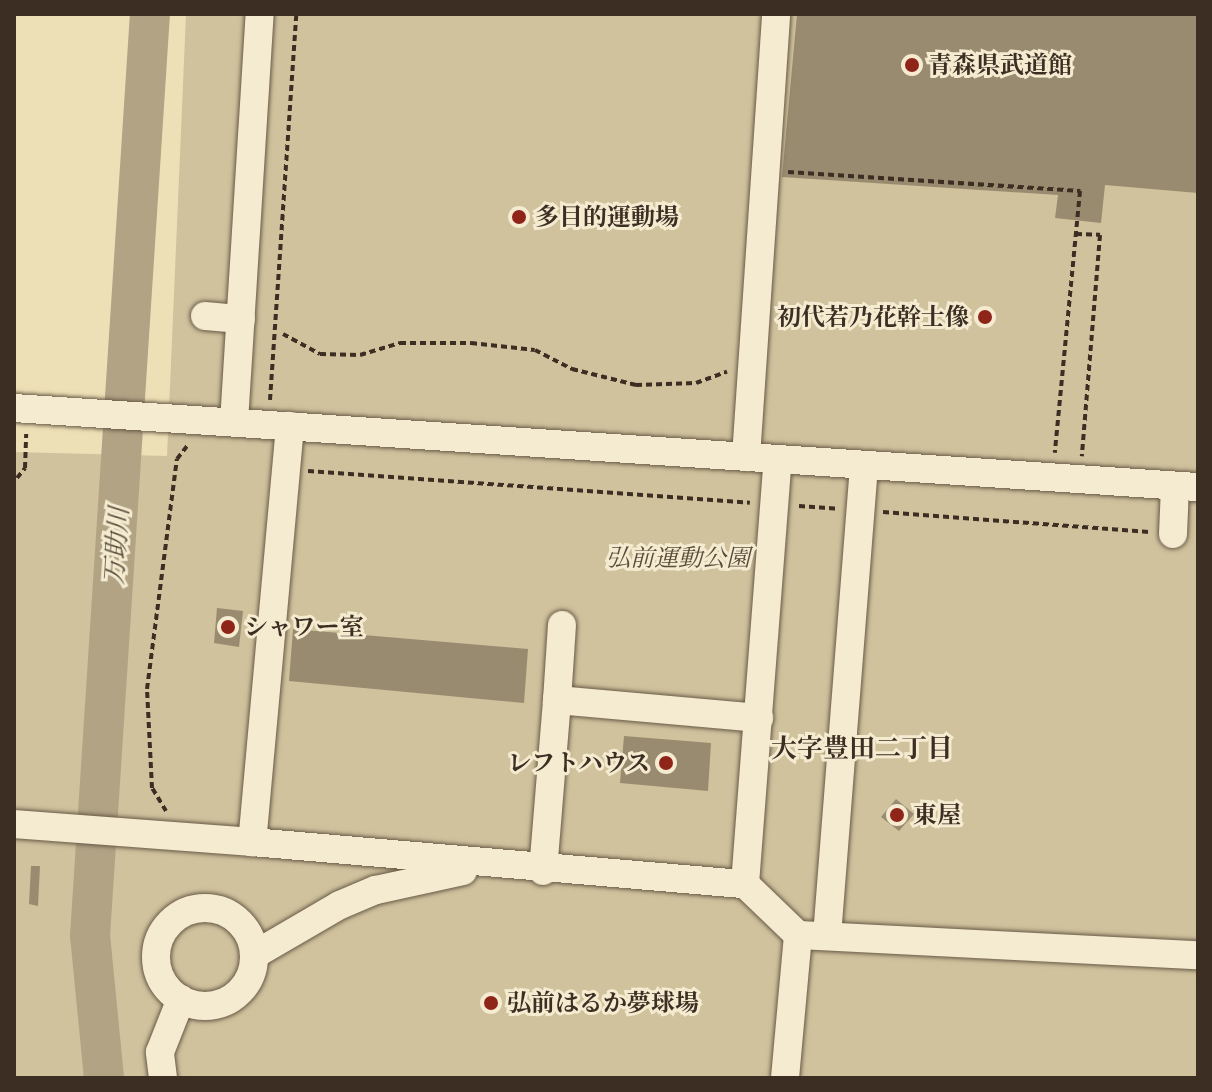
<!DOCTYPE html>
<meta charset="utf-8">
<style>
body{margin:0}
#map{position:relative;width:1212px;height:1092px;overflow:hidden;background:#eee0b6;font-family:"Gentium Book Plus","Noto Serif JP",serif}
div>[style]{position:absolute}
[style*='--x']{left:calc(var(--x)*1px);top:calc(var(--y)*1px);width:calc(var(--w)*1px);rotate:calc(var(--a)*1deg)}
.green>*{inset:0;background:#d0c29d}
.river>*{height:40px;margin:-20px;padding:0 20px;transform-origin:20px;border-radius:20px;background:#b1a384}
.building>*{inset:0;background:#998b6f}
.path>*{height:4px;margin-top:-2px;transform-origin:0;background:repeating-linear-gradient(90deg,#3c2e22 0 6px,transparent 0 10px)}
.roads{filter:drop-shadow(0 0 2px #685a47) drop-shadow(0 0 2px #685a47)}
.minor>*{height:28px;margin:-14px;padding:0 14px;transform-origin:14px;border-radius:14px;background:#f4ebd0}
.minor>.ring{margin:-14px;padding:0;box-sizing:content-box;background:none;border:28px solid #f4ebd0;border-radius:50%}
.dots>*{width:22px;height:22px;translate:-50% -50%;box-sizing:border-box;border:4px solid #f4ebd0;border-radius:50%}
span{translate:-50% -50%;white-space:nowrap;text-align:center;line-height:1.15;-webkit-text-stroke:6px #f4ebd0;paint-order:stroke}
.poi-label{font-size:24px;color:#3c2e22;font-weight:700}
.left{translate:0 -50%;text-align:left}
.right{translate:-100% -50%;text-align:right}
.park-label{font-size:24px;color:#5a4c3b;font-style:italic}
.water-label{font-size:26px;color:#594b3a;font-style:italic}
.neighbourhood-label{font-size:26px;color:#3c2e22;font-weight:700}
.frame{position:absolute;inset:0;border:16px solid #3c2e22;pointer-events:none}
</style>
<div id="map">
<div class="green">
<div style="clip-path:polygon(186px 14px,1198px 14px,1198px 1078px,14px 1078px,14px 452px,167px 456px)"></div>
</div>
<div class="river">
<div style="--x:104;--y:1078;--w:143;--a:-95.6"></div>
<div style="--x:90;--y:936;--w:924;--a:-86.28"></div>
</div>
<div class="building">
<div style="clip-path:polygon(797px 14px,1198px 14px,1198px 193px,1105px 185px,1101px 223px,1055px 218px,1058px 195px,782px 177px)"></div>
<div style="clip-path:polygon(217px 608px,243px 611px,239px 647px,214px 643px)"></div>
<div style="clip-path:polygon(293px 629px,528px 649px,524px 703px,289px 681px)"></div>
<div style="clip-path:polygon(624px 736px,711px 743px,708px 791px,620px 783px)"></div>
<div style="clip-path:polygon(896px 799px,914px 814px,899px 831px,881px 817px)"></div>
<div style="clip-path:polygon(31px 866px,40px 866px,38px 906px,29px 904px)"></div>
</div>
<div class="path">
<div style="--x:788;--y:172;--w:293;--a:3.7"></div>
<div style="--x:1080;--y:191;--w:263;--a:95.5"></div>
<div style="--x:1076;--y:234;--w:24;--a:2"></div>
<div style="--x:1100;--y:235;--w:222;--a:94.7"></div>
<div style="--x:283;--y:334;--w:42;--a:28.4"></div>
<div style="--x:320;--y:354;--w:40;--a:1.4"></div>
<div style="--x:360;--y:355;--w:42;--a:-16.7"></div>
<div style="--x:400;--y:343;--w:71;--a:0"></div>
<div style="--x:471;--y:343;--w:64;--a:6.2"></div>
<div style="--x:535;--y:350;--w:42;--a:27.2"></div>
<div style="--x:572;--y:369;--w:66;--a:14"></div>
<div style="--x:636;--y:385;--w:60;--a:-1.9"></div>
<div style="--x:696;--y:383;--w:33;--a:-20"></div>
<div style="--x:270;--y:400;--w:387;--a:-86.1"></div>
<div style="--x:308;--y:471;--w:443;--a:4.1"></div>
<div style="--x:17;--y:478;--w:13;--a:-51"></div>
<div style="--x:25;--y:468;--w:34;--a:-88"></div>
<div style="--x:799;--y:506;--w:39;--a:4"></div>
<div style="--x:883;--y:512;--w:267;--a:4.3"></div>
<div style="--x:166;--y:811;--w:27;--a:-121"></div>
<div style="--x:152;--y:788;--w:99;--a:-92.9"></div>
<div style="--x:147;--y:689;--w:232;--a:-82.6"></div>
<div style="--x:177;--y:459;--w:18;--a:-52"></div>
</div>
<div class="roads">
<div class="minor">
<div style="--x:205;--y:316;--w:36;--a:5"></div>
<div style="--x:14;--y:408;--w:1187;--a:3.82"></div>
<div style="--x:234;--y:422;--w:409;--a:-86.4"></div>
<div style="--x:290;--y:426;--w:418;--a:95.2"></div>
<div style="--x:252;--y:842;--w:495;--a:4.9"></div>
<div style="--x:745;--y:884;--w:74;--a:43.9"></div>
<div style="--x:746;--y:457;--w:444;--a:-86.1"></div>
<div style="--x:1173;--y:534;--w:48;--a:-87.6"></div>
<div style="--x:562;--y:625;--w:75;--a:93.8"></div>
<div style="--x:557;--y:700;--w:203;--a:5.1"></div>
<div style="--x:14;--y:824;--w:239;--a:4.3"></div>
<div style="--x:543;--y:871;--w:172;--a:-85.3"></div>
<div style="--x:745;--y:884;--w:426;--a:-85.6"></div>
<div class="ring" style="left:156px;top:908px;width:70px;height:70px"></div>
<div style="--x:827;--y:936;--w:472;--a:-85.5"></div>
<div style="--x:254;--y:955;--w:99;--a:-30.2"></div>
<div style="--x:340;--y:905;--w:39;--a:-23"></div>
<div style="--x:376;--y:890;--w:89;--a:-12.3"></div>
<div style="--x:163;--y:1078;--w:26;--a:-97"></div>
<div style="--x:160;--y:1052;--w:57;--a:-68.4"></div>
<div style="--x:785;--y:1078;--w:144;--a:-84.8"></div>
<div style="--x:798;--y:935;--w:400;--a:2.9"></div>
</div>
</div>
<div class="dots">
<div style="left:912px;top:65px;background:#8f2418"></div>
<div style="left:519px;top:217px;background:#8f2418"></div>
<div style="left:985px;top:317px;background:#8f2418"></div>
<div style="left:228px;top:627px;background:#8f2418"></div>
<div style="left:666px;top:763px;background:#8f2418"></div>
<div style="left:897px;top:815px;background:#8f2418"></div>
<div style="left:491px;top:1003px;background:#8f2418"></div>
</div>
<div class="poi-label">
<span class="left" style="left:928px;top:65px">青森県武道館</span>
<span class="left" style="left:535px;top:217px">多目的運動場</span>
<span class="right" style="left:969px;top:317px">初代若乃花幹士像</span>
<span class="left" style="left:244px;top:627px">シャワー室</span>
<span class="right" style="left:650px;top:763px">レフトハウス</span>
<span class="left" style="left:913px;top:815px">東屋</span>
<span class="left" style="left:507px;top:1003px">弘前はるか夢球場</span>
</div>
<div class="park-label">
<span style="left:678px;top:558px">弘前運動公園</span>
</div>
<div class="water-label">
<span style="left:116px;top:546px;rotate:-86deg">万助川</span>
</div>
<div class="neighbourhood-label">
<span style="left:862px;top:748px">大字豊田二丁目</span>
</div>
<div class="frame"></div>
</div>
